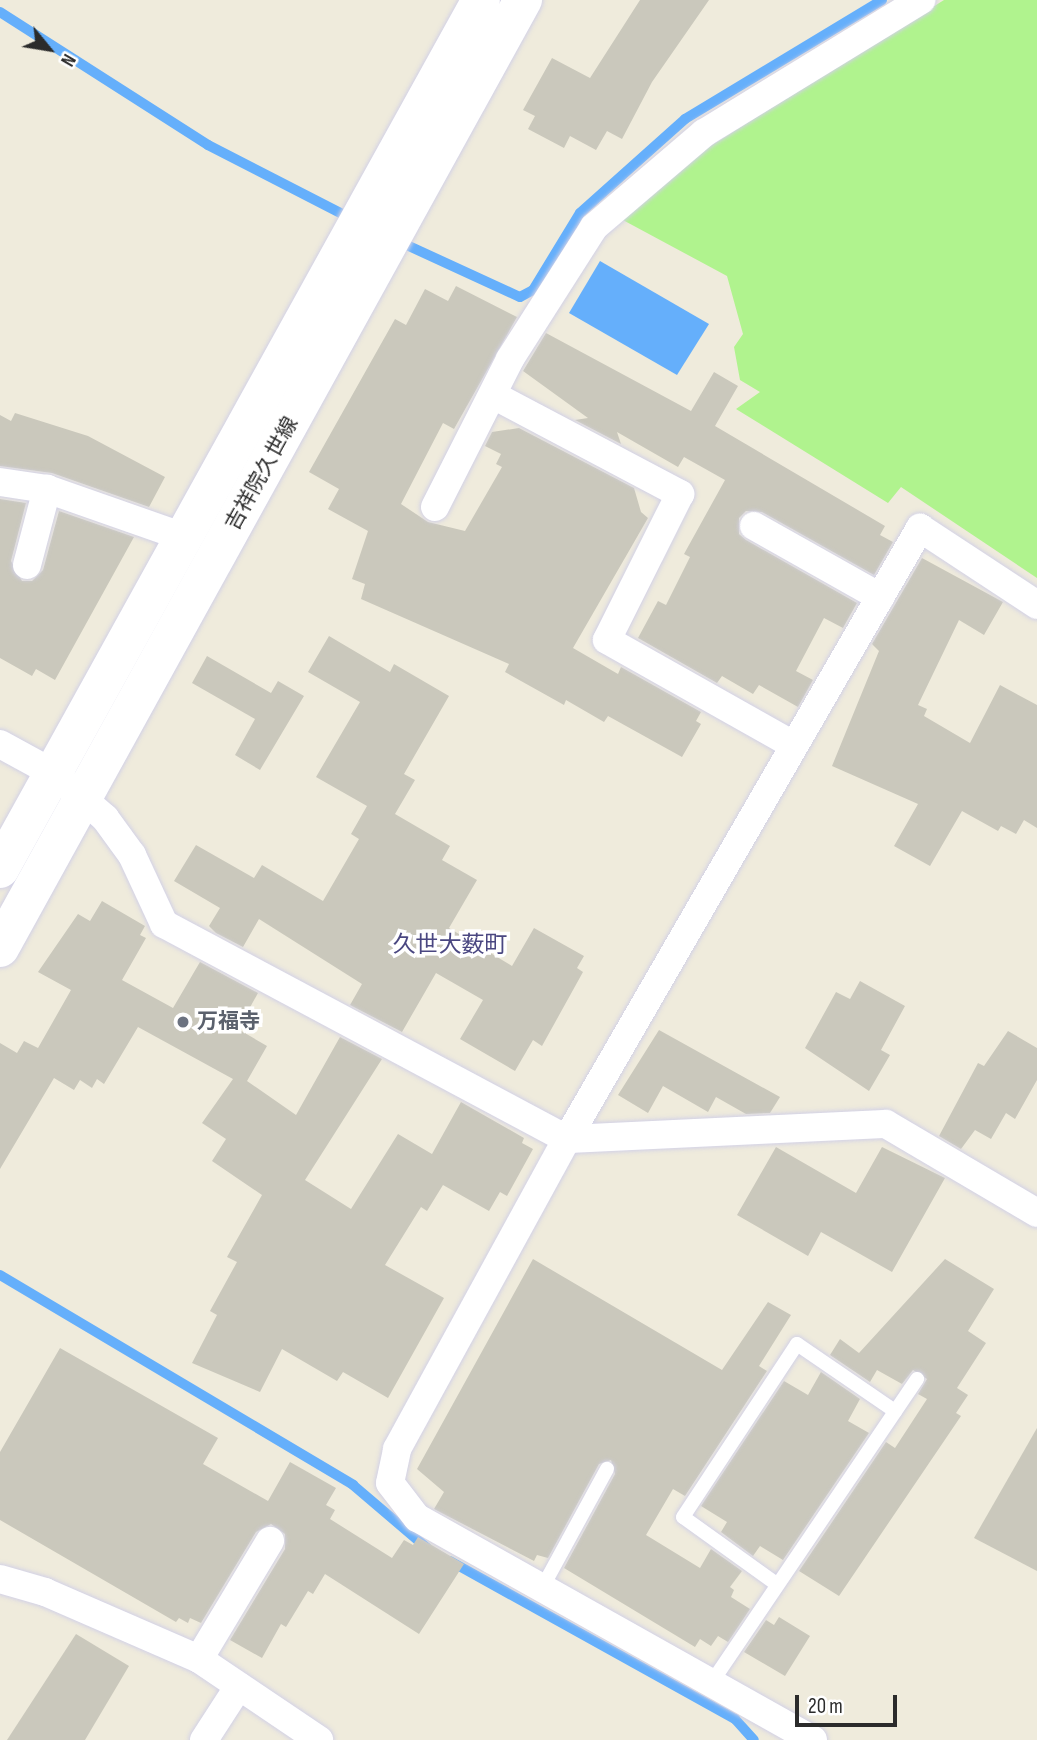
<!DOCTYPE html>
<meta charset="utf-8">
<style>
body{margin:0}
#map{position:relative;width:1037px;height:1740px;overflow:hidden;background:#efebdc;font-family:"Sofia Sans Condensed","Noto Sans JP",sans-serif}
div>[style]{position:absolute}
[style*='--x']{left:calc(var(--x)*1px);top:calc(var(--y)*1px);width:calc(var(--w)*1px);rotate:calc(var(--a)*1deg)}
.pitch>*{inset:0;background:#b0f38e}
.water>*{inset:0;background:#65affb}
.stream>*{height:10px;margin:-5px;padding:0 5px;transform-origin:5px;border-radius:5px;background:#65affb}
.building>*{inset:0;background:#cac8bc}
.roads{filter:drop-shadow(0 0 2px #d2d1e6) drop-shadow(0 0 2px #d2d1e6)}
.lane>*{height:14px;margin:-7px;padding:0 7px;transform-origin:7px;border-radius:7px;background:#fff}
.street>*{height:28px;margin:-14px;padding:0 14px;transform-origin:14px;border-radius:14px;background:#fff}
.secondary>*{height:38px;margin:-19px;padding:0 19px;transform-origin:19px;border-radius:19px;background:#fff}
.dots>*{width:19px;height:19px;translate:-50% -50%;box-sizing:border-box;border:4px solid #fff;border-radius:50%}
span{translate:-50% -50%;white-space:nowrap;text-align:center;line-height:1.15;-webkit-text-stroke:7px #fff;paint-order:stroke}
.street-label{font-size:21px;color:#2b2b2b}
.worship-label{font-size:21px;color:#5b616d;font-weight:700}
.left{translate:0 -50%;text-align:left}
.neighbourhood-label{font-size:23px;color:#4a4781}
.north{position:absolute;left:14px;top:14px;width:70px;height:70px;-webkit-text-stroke:5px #fff;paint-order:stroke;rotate:120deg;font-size:19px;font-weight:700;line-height:28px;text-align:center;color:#2b2b2b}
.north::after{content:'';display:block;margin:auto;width:24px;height:32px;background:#2b2b2b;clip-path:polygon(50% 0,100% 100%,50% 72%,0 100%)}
.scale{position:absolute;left:795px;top:1695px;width:102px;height:32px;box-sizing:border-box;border:4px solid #2b2b2b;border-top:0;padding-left:9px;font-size:21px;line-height:24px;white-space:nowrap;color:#2b2b2b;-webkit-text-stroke:5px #fff;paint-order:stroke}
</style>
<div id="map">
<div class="pitch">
<div style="clip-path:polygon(944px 0,1037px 0,1037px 578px,901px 487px,888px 503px,736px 409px,760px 392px,740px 380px,734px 347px,743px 334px,727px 276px,621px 219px,709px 147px)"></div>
</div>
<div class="water">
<div style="clip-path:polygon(600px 261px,709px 324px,677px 375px,569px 313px)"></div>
</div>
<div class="stream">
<div style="--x:0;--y:12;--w:247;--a:32.6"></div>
<div style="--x:208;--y:145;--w:162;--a:27.2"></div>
<div style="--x:398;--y:241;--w:134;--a:24.7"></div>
<div style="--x:520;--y:297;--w:15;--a:-28"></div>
<div style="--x:533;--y:290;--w:90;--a:-58.6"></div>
<div style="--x:580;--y:213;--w:141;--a:-41.8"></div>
<div style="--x:685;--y:119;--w:230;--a:-31.1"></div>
<div style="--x:0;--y:1275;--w:411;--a:30.7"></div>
<div style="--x:353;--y:1485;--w:97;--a:40.4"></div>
<div style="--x:450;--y:1561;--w:326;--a:29"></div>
<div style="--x:735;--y:1719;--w:28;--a:48"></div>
</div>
<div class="building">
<div style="clip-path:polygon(640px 0,709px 0,652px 82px,622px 139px,607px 131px,596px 150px,570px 136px,564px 148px,528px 129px,535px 116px,523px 110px,552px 58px,590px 78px)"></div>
<div style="clip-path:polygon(456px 286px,517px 317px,454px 429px,443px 423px,401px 504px,428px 522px,465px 531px,502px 467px,496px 464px,501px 454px,485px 446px,492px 432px,519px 428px,634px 488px,641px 512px,648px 518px,573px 648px,618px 674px,621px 667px,701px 712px,696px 721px,701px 724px,682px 757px,608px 716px,604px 722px,566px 700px,564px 705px,505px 672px,509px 664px,361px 599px,365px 584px,352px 579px,368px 531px,328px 509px,339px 489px,309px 472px,395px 319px,406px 325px,425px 289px,448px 301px)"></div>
<div style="clip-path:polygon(546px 333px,691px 411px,714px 372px,738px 386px,715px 426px,885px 526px,880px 535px,893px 542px,874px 575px,762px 512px,746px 511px,739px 518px,739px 534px,746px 540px,857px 603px,843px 628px,824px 618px,796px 671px,813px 680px,798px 707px,759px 685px,753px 694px,722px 676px,717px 683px,638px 638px,658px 601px,666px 605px,690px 557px,684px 554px,725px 480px,684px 457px,678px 467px,617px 432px,621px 444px,575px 420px,588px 418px,523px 371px)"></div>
<div style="clip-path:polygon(15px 413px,88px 436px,165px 477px,149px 507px,52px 473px,0 466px,0 415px,11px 421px)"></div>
<div style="clip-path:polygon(0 499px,26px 503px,11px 561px,22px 581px,32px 581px,43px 570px,59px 511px,134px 537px,55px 680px,36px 669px,32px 676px,0 658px)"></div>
<div style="clip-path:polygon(922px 558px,1003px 602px,984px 635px,959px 620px,918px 705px,927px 709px,924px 716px,970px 743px,1000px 685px,1037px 705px,1037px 828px,1024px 820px,1016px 834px,1001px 826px,998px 831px,962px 811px,930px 866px,894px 846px,918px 804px,832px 766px,879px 651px,872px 644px)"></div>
<div style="clip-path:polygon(329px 636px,390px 672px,394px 664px,449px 696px,404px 774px,415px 780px,395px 814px,450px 846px,442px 860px,477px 880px,449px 928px,512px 966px,534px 928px,584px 956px,577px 968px,583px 972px,542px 1046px,533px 1040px,515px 1071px,460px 1039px,483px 1000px,436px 973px,402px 1032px,350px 1005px,362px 984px,259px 919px,243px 947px,216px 933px,209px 926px,220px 908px,174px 881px,196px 845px,254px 878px,262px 865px,323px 901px,359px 839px,351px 834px,367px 806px,316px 777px,360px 702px,308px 672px)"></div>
<div style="clip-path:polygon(207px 656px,271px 693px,278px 681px,304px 696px,260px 770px,235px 755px,255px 719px,192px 683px)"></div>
<div style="clip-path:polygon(102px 901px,145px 926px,140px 935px,146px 938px,122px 980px,173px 1008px,200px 962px,258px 993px,238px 1029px,267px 1046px,247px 1081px,296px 1115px,340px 1037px,382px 1059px,305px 1180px,351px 1209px,398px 1134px,432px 1154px,461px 1102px,524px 1138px,522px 1143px,533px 1149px,507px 1196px,500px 1192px,489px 1211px,443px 1185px,427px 1211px,421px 1207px,385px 1265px,444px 1298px,388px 1398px,343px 1372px,337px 1381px,282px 1349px,260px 1392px,192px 1363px,217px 1315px,210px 1311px,237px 1262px,227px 1257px,262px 1195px,212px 1161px,226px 1139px,202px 1123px,233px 1079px,138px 1027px,104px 1084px,97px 1079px,92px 1088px,80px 1080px,74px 1090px,54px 1078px,0 1169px,0 1043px,17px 1053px,24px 1041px,38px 1048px,71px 990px,38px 972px,78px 914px,90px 921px)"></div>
<div style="clip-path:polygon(860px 981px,905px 1006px,881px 1050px,890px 1055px,869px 1091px,805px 1048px,836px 992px,850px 999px)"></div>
<div style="clip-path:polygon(659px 1030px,780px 1097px,770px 1113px,746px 1114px,716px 1097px,708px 1112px,663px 1086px,648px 1113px,618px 1095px)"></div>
<div style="clip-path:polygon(1008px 1031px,1037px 1048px,1037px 1080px,1015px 1119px,1006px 1113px,991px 1139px,975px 1130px,961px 1149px,939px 1136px,978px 1063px,984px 1066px)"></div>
<div style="clip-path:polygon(776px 1147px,856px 1193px,882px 1147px,945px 1178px,892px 1272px,821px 1232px,808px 1256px,737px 1215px)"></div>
<div style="clip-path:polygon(533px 1259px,722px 1370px,768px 1302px,791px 1315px,759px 1366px,767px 1371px,685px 1496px,673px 1489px,646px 1535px,700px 1568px,711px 1549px,742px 1571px,730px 1587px,734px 1590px,731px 1597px,750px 1609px,728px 1642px,718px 1636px,711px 1646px,700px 1639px,695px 1647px,564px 1568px,615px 1474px,611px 1460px,599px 1464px,548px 1558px,537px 1555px,534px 1561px,434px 1509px,444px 1492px,417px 1469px)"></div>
<div style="clip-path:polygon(945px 1259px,994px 1289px,968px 1331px,986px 1343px,957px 1388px,968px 1395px,956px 1413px,961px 1416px,839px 1596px,799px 1571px,886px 1442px,895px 1448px,927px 1399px,918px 1394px,927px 1379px,913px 1370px,902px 1384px,877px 1370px,870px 1382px,830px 1355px,840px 1339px,859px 1353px)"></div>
<div style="clip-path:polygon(60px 1348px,218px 1438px,203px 1464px,268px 1501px,290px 1462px,336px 1488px,326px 1505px,335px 1510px,330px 1519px,392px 1558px,404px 1540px,413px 1545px,418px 1537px,464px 1564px,419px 1634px,325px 1574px,313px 1594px,308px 1591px,286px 1627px,281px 1624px,262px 1658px,230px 1640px,285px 1549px,285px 1534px,271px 1524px,256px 1532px,201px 1623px,190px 1618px,188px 1623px,179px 1618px,176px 1622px,0 1520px,0 1452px)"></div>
<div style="clip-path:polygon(821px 1372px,860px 1399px,848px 1421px,869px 1433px,783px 1560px,760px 1546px,753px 1556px,721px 1532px,727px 1522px,701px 1506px,784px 1381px,808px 1395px)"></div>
<div style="clip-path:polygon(1037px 1428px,1037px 1571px,974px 1538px)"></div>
<div style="clip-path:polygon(779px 1617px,810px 1636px,785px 1676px,744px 1652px,766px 1620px,774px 1625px)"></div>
<div style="clip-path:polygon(76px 1634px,129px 1666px,85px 1740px,7px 1740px)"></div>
</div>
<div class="roads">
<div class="lane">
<div style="--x:775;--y:1583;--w:113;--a:-144.3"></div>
<div style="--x:683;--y:1517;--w:207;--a:-56.6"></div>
<div style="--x:797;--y:1344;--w:119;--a:34.4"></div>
<div style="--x:541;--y:1590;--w:138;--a:-61.4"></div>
<div style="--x:712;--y:1682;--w:366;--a:-55.9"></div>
</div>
<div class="street">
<div style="--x:493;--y:395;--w:212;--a:27.9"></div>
<div style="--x:680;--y:494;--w:163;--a:116.6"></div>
<div style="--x:607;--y:640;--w:214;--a:29.4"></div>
<div style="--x:0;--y:482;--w:48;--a:8.5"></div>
<div style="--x:47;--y:489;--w:142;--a:19.3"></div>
<div style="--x:435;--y:507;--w:166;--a:-63.1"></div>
<div style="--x:510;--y:359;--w:156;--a:-57.5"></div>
<div style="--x:594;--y:227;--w:145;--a:-40.5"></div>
<div style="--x:704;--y:133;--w:255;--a:-31.5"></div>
<div style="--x:754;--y:526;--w:145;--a:29.4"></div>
<div style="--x:27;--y:565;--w:79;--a:-75.3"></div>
<div style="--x:0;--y:744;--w:60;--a:28.7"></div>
<div style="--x:53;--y:773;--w:69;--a:40.9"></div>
<div style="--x:105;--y:818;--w:46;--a:53.9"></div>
<div style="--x:132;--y:855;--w:76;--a:65.1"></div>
<div style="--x:164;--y:924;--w:457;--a:28.1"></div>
<div style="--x:567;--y:1139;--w:319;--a:-2.7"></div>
<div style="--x:886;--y:1124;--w:175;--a:30.5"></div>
<div style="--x:0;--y:1579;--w:47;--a:16.1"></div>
<div style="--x:45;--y:1592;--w:168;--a:23.5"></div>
<div style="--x:199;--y:1659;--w:145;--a:34"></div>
<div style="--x:199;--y:1659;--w:138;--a:-59"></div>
<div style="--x:204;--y:1740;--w:64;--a:-57.1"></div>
<div style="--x:813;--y:1740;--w:454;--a:-150.7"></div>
<div style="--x:417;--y:1518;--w:44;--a:-127.6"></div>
<div style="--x:390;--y:1483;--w:35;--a:-78"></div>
<div style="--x:397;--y:1449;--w:354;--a:-61.3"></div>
<div style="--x:567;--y:1139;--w:706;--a:-59.98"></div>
<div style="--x:920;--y:528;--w:140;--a:33.3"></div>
</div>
<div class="secondary">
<div style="--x:0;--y:869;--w:993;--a:-61.04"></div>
<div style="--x:0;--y:948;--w:1083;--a:-61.12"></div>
</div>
</div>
<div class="dots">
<div style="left:183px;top:1022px;background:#6b7280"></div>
</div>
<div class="street-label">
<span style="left:262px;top:474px;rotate:-61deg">吉祥院久世線</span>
</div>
<div class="worship-label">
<span class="left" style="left:197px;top:1022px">万福寺</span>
</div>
<div class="neighbourhood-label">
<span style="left:450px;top:945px">久世大薮町</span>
</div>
<div class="north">N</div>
<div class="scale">20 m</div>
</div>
